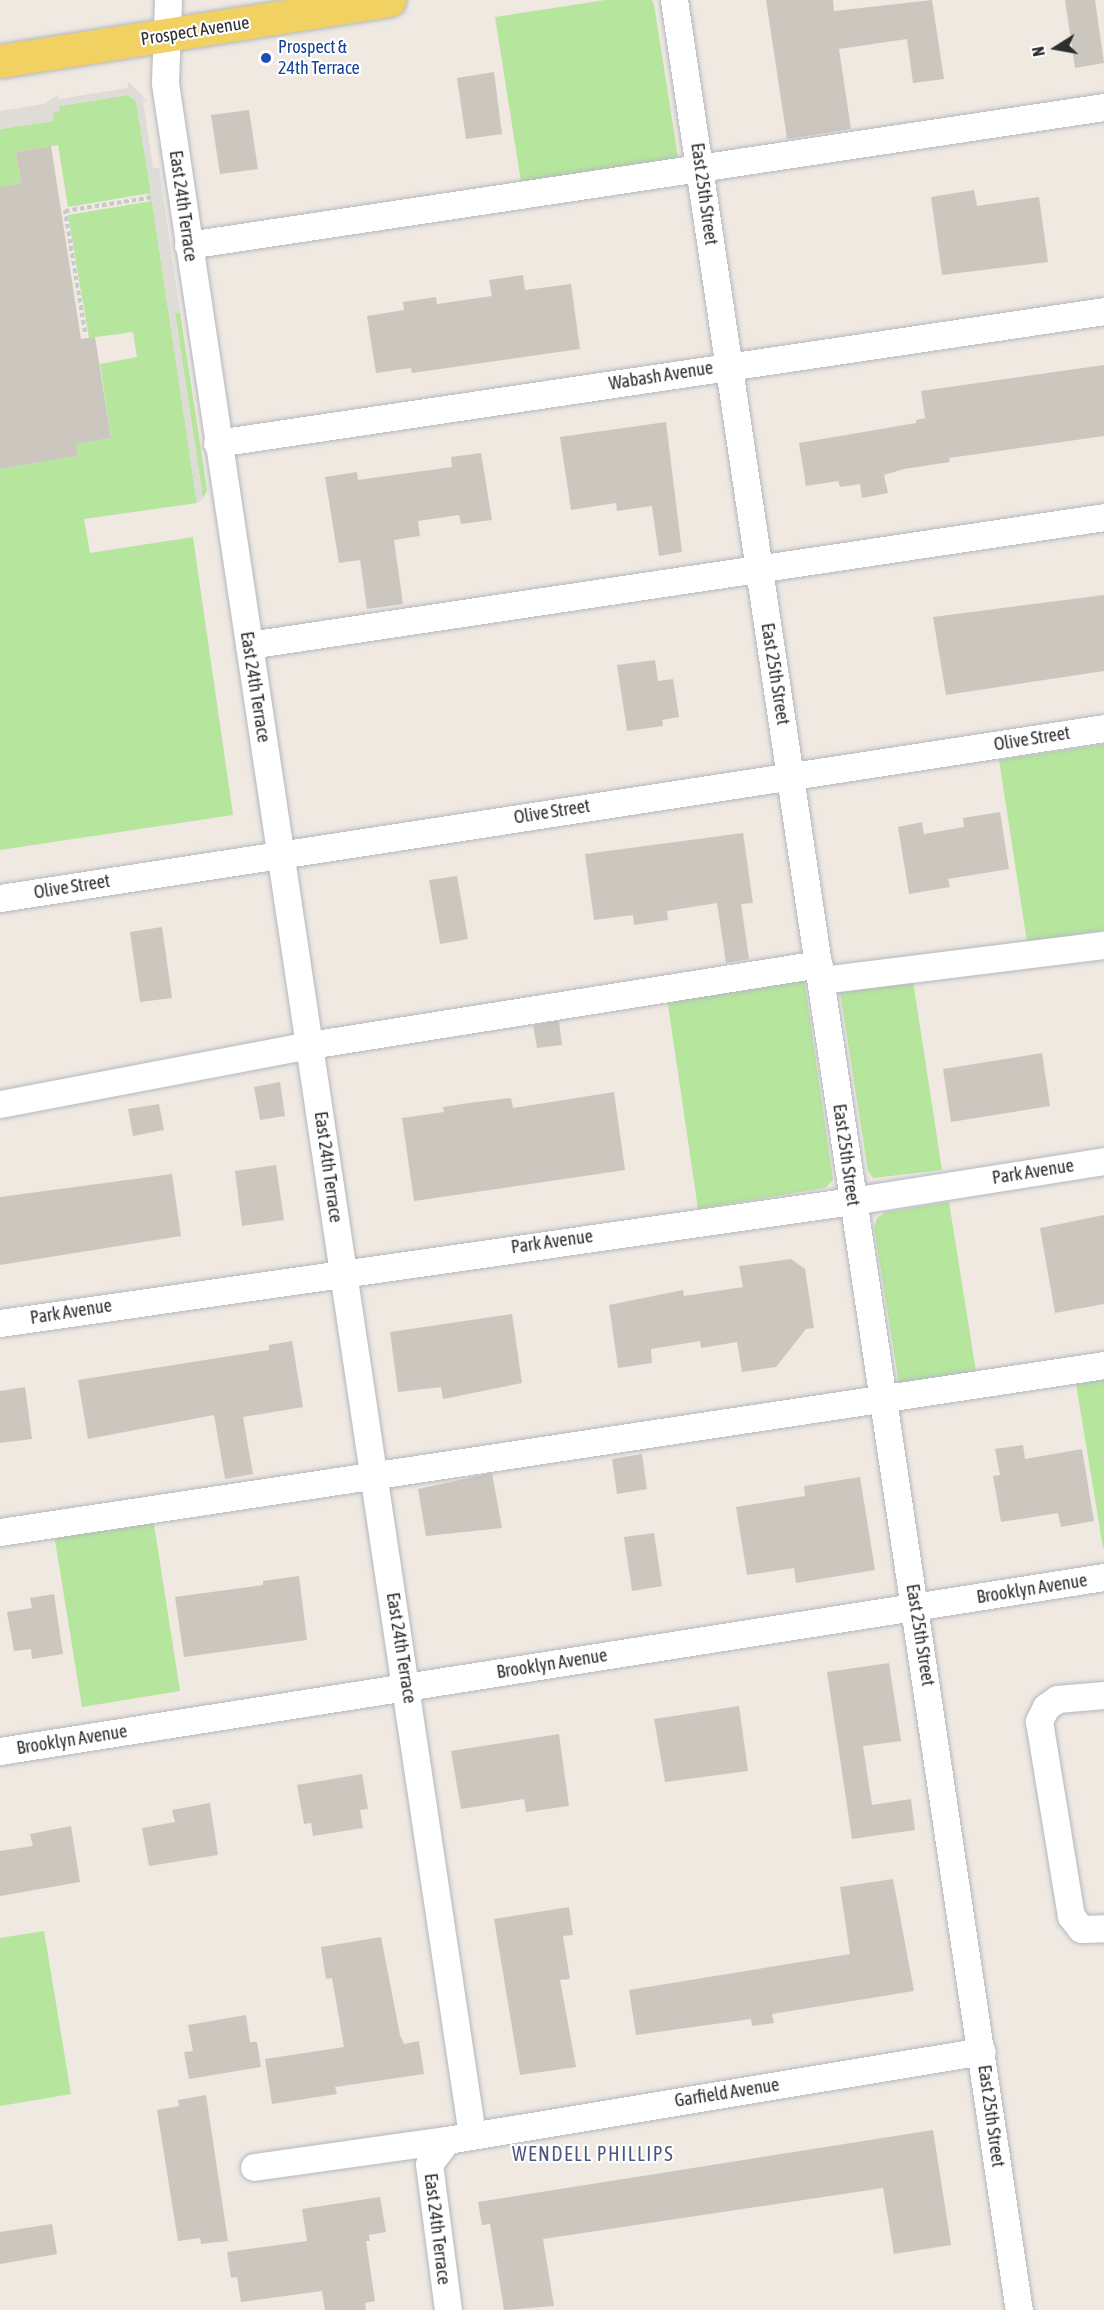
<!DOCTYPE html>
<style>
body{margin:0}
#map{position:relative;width:1104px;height:2310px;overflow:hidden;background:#efe9e1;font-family:"Asap Condensed",sans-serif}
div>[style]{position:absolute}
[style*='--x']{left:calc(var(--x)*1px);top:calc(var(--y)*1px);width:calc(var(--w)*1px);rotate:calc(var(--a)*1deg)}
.green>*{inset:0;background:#b6e59e}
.plaza>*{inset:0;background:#dfdcd8}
.building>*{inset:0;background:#cbc7bf}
.path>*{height:4px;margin-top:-2px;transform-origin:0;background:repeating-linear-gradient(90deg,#c9c9c9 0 4.5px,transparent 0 7.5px)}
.roads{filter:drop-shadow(0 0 2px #b4b7c1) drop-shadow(0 0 2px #b4b7c1)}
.minor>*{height:27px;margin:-13.5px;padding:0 13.5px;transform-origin:13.5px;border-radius:13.5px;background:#fff}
.major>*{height:33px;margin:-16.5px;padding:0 16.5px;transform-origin:16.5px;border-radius:16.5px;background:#f2d163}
.dots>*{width:16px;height:16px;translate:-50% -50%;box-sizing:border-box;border:3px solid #fff;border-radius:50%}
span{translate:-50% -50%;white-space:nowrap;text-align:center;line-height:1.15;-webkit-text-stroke:4.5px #fff;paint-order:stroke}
.street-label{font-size:18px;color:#2e2e2e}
.transit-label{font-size:18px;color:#164399}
.left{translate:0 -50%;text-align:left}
.neighbourhood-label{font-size:20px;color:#4d5680;letter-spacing:1.5px}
.north{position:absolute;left:1026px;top:18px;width:60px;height:60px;-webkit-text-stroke:4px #fff;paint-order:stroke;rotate:259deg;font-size:16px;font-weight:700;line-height:24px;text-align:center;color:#2e2e2e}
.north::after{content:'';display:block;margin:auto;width:21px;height:27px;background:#2e2e2e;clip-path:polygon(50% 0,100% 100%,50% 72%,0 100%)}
</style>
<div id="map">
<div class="green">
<div style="clip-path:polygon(605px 0,652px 0,654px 4px,679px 164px,522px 188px,495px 17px)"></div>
<div style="clip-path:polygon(128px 95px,136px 101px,151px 193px,68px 207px,58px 145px,16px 152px,21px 183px,0 187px,0 129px,53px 121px,53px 113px,59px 106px)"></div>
<div style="clip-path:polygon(152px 201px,197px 503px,84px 519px,90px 553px,193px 537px,233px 815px,0 850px,0 469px,78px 456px,76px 444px,111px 438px,100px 364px,137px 357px,133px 332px,89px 338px,68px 215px)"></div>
<div style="clip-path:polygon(180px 312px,207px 490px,203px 499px,175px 313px)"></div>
<div style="clip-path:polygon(1104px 744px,1104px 930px,1027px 942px,999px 760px)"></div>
<div style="clip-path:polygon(804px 977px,833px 1180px,825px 1188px,698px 1209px,667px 998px)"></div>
<div style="clip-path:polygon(913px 981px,942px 1170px,873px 1178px,868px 1171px,840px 992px)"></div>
<div style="clip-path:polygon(949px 1202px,977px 1378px,900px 1390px,874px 1227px,877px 1218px,886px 1212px)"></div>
<div style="clip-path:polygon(1104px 1379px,1104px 1548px,1103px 1548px,1076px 1384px)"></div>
<div style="clip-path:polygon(153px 1518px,180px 1691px,82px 1707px,54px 1534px)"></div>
<div style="clip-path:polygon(44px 1931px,71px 2094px,0 2106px,0 1938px)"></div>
</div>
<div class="plaza">
<div style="clip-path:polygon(129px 82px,148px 102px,143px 101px,153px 168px,159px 168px,180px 312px,175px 313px,203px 499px,197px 503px,152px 201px,148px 202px,147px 194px,151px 193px,136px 101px,128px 95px,59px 106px,60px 112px,53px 113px,54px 121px,0 129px,0 111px,44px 104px,58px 95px,59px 99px,127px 88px)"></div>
</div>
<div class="building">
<div style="clip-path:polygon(766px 0,833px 0,834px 11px,932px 0,944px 79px,913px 83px,907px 39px,839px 49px,851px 129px,787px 139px)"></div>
<div style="clip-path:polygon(1065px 0,1095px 0,1104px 63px,1075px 68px)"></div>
<div style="clip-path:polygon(494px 72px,502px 134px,466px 139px,457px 78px)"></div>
<div style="clip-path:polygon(249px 110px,258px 169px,220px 174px,211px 115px)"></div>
<div style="clip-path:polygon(51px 146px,81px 339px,95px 337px,111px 438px,76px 444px,78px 456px,0 469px,0 187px,21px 183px,16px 152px)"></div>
<div style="clip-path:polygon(974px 190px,977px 206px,1039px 197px,1048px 262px,942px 275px,931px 197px)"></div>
<div style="clip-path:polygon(523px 275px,525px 290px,571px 284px,580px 349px,412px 373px,411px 368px,376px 373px,367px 316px,404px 310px,403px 302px,436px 297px,437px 304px,492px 296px,489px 280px)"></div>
<div style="clip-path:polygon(1104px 365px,1104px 436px,949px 458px,950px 462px,904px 469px,884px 475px,888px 493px,862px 498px,860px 484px,840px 487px,838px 481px,806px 486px,799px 443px,916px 423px,916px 420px,925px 418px,921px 391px)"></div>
<div style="clip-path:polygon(666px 422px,682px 552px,659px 556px,652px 506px,617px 511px,616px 503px,571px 510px,560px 437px)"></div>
<div style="clip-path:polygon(481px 453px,492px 520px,461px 524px,459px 515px,418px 521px,420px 536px,394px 540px,403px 604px,367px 609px,360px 560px,339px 563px,325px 477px,357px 472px,358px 480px,452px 467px,451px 457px)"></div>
<div style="clip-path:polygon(1104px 595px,1104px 671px,946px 695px,933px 617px)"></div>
<div style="clip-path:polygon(655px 660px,658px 681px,673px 679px,679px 717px,662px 720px,663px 726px,627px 731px,617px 665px)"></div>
<div style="clip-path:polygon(1000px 812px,1009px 869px,948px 879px,950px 887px,909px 894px,898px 827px,922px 822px,924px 834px,964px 827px,963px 818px)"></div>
<div style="clip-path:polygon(743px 833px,753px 903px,741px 904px,749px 959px,726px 963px,717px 903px,667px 911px,668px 920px,634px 925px,633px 915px,594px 920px,585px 854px)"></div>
<div style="clip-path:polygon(457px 876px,468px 939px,440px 944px,429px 880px)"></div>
<div style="clip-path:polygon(162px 927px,172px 998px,140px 1002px,130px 932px)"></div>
<div style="clip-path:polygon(559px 1021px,562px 1045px,537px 1048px,533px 1025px)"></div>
<div style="clip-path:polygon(1042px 1053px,1050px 1106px,951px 1122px,943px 1069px)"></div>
<div style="clip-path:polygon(280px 1082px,285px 1116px,260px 1120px,254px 1087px)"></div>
<div style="clip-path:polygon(614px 1092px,625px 1170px,414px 1201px,402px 1118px,444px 1112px,443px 1107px,469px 1103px,511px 1098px,513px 1108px)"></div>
<div style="clip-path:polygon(159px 1104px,164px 1130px,133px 1136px,128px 1109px)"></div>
<div style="clip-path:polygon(276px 1165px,284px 1220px,242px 1226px,235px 1171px)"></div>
<div style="clip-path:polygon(172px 1174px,181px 1236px,0 1265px,0 1197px)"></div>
<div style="clip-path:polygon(1104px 1215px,1104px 1304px,1055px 1313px,1040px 1228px)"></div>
<div style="clip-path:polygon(791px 1259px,805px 1269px,814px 1328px,806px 1329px,776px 1367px,742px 1372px,737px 1342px,701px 1348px,700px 1341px,651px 1349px,652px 1363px,618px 1368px,609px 1305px,683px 1290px,684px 1296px,743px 1287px,739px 1266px)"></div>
<div style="clip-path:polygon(512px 1314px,522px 1383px,443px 1399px,441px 1387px,398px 1392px,390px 1332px)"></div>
<div style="clip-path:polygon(292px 1341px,303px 1407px,243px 1417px,253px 1474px,225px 1479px,214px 1415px,88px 1439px,78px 1380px,269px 1350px,269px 1345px)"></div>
<div style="clip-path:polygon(25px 1387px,32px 1439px,0 1443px,0 1391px)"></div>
<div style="clip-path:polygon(1023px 1445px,1025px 1459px,1082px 1449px,1094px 1521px,1061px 1527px,1058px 1513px,1001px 1522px,993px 1476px,1000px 1475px,995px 1449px)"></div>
<div style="clip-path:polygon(642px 1454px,647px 1489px,617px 1494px,612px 1459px)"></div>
<div style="clip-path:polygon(492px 1473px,502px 1528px,426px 1536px,418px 1489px)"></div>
<div style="clip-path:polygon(860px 1477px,875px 1570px,796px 1583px,794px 1568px,747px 1575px,736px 1507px,805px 1496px,804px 1486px)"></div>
<div style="clip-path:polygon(654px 1533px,662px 1586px,632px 1591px,624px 1537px)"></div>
<div style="clip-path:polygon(299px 1576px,307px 1640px,184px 1657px,175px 1597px,263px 1585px,263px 1581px)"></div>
<div style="clip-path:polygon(54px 1594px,63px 1654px,32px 1659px,31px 1649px,14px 1651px,7px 1612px,32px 1608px,30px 1598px)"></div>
<div style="clip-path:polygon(889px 1663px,901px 1741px,863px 1746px,872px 1805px,911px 1799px,915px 1830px,852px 1839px,827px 1672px)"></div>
<div style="clip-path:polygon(739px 1706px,748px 1771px,665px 1782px,654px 1719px)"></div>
<div style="clip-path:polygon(559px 1734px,569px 1806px,526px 1812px,524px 1799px,461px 1809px,451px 1751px)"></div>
<div style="clip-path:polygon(362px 1774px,368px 1809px,360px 1810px,363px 1828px,313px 1836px,311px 1823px,304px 1824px,297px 1785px)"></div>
<div style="clip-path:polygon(210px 1803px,218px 1855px,149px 1866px,142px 1828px,175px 1822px,172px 1810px)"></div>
<div style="clip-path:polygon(71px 1826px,80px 1882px,0 1896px,0 1851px,33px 1846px,30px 1834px)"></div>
<div style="clip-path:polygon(893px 1879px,914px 1991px,772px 2014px,774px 2023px,752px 2026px,751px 2019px,636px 2035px,629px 1990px,850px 1954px,840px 1887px)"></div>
<div style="clip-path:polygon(569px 1907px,573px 1935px,563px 1936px,570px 1979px,560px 1980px,576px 2067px,520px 2075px,494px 1919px)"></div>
<div style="clip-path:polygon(381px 1937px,400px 2035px,404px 2044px,419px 2041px,424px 2074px,335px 2087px,337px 2094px,272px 2104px,265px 2059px,344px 2047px,332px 1978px,326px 1979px,321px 1947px)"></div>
<div style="clip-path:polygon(246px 2015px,250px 2042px,257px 2042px,261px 2067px,189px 2079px,184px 2052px,193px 2051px,188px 2025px)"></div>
<div style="clip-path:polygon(206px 2095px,228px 2241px,201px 2244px,200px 2238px,178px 2241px,157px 2110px,179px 2106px,178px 2100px)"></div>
<div style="clip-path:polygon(933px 2130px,951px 2245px,894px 2254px,883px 2188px,543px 2239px,554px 2306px,504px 2310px,490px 2224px,482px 2225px,478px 2202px)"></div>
<div style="clip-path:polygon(380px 2197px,386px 2232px,369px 2235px,370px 2241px,366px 2241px,375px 2301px,365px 2303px,366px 2310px,325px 2310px,322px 2291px,241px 2302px,237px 2277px,231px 2278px,227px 2252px,307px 2241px,302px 2209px)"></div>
<div style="clip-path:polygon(52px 2224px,57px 2254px,0 2264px,0 2232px)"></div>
</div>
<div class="path">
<div style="--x:85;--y:332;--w:123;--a:-99.4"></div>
<div style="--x:65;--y:211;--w:90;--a:-8.9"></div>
</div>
<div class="roads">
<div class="minor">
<div style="--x:168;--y:0;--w:83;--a:92.1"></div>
<div style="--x:165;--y:83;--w:2074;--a:81.49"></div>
<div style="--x:674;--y:0;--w:2336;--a:81.51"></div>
<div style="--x:188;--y:245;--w:926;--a:-8.57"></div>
<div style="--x:217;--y:443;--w:897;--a:-8.46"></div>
<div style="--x:249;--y:645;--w:865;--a:-8.51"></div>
<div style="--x:0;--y:898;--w:1117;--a:-8.75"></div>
<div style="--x:822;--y:980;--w:284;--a:-7.1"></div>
<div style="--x:0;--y:1104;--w:316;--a:-10.8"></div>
<div style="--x:310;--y:1045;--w:515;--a:-9.04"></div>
<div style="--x:0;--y:1323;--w:861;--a:-8.15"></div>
<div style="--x:852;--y:1201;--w:255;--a:-9"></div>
<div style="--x:0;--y:1532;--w:1117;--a:-8.6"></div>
<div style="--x:1104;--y:1695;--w:47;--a:175.1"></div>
<div style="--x:1057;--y:1699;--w:14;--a:144"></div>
<div style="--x:1046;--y:1707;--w:16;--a:117"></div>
<div style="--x:1039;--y:1721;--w:198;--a:80.7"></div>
<div style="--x:1071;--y:1916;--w:16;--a:52"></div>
<div style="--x:1081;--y:1929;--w:23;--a:-2"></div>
<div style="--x:0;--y:1751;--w:1118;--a:-8.96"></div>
<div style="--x:254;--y:2167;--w:195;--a:-8"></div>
<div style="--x:448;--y:2310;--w:147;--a:-97.4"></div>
<div style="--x:429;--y:2164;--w:30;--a:-53"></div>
<div style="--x:447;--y:2140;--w:542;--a:-9.44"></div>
</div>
<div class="major">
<div style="--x:0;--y:61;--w:394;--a:-8.9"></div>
</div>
</div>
<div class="dots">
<div style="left:266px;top:58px;background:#1a4fb4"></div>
</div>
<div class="street-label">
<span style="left:195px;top:31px;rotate:-9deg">Prospect Avenue</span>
<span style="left:704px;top:194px;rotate:82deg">East 25th Street</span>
<span style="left:183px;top:206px;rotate:82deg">East 24th Terrace</span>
<span style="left:661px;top:376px;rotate:-9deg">Wabash Avenue</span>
<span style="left:775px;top:674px;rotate:81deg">East 25th Street</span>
<span style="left:255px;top:687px;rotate:81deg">East 24th Terrace</span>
<span style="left:1032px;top:739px;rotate:-9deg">Olive Street</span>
<span style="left:552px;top:812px;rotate:-9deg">Olive Street</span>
<span style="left:72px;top:887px;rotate:-9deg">Olive Street</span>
<span style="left:846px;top:1155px;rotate:82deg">East 25th Street</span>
<span style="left:328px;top:1167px;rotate:82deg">East 24th Terrace</span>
<span style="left:1033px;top:1172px;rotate:-9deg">Park Avenue</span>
<span style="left:552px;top:1242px;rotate:-8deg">Park Avenue</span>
<span style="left:71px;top:1312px;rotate:-9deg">Park Avenue</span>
<span style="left:1032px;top:1589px;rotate:-9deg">Brooklyn Avenue</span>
<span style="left:920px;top:1635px;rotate:81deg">East 25th Street</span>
<span style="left:401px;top:1648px;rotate:81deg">East 24th Terrace</span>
<span style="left:552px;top:1664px;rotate:-9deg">Brooklyn Avenue</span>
<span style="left:72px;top:1740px;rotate:-9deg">Brooklyn Avenue</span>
<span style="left:727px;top:2093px;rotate:-9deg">Garfield Avenue</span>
<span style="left:991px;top:2116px;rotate:82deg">East 25th Street</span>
<span style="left:437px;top:2229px;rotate:83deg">East 24th Terrace</span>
</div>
<div class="transit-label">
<span class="left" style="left:278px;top:58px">Prospect &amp;<br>24th Terrace</span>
</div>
<div class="neighbourhood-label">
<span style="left:593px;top:2153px">WENDELL PHILLIPS</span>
</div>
<div class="north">N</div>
</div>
